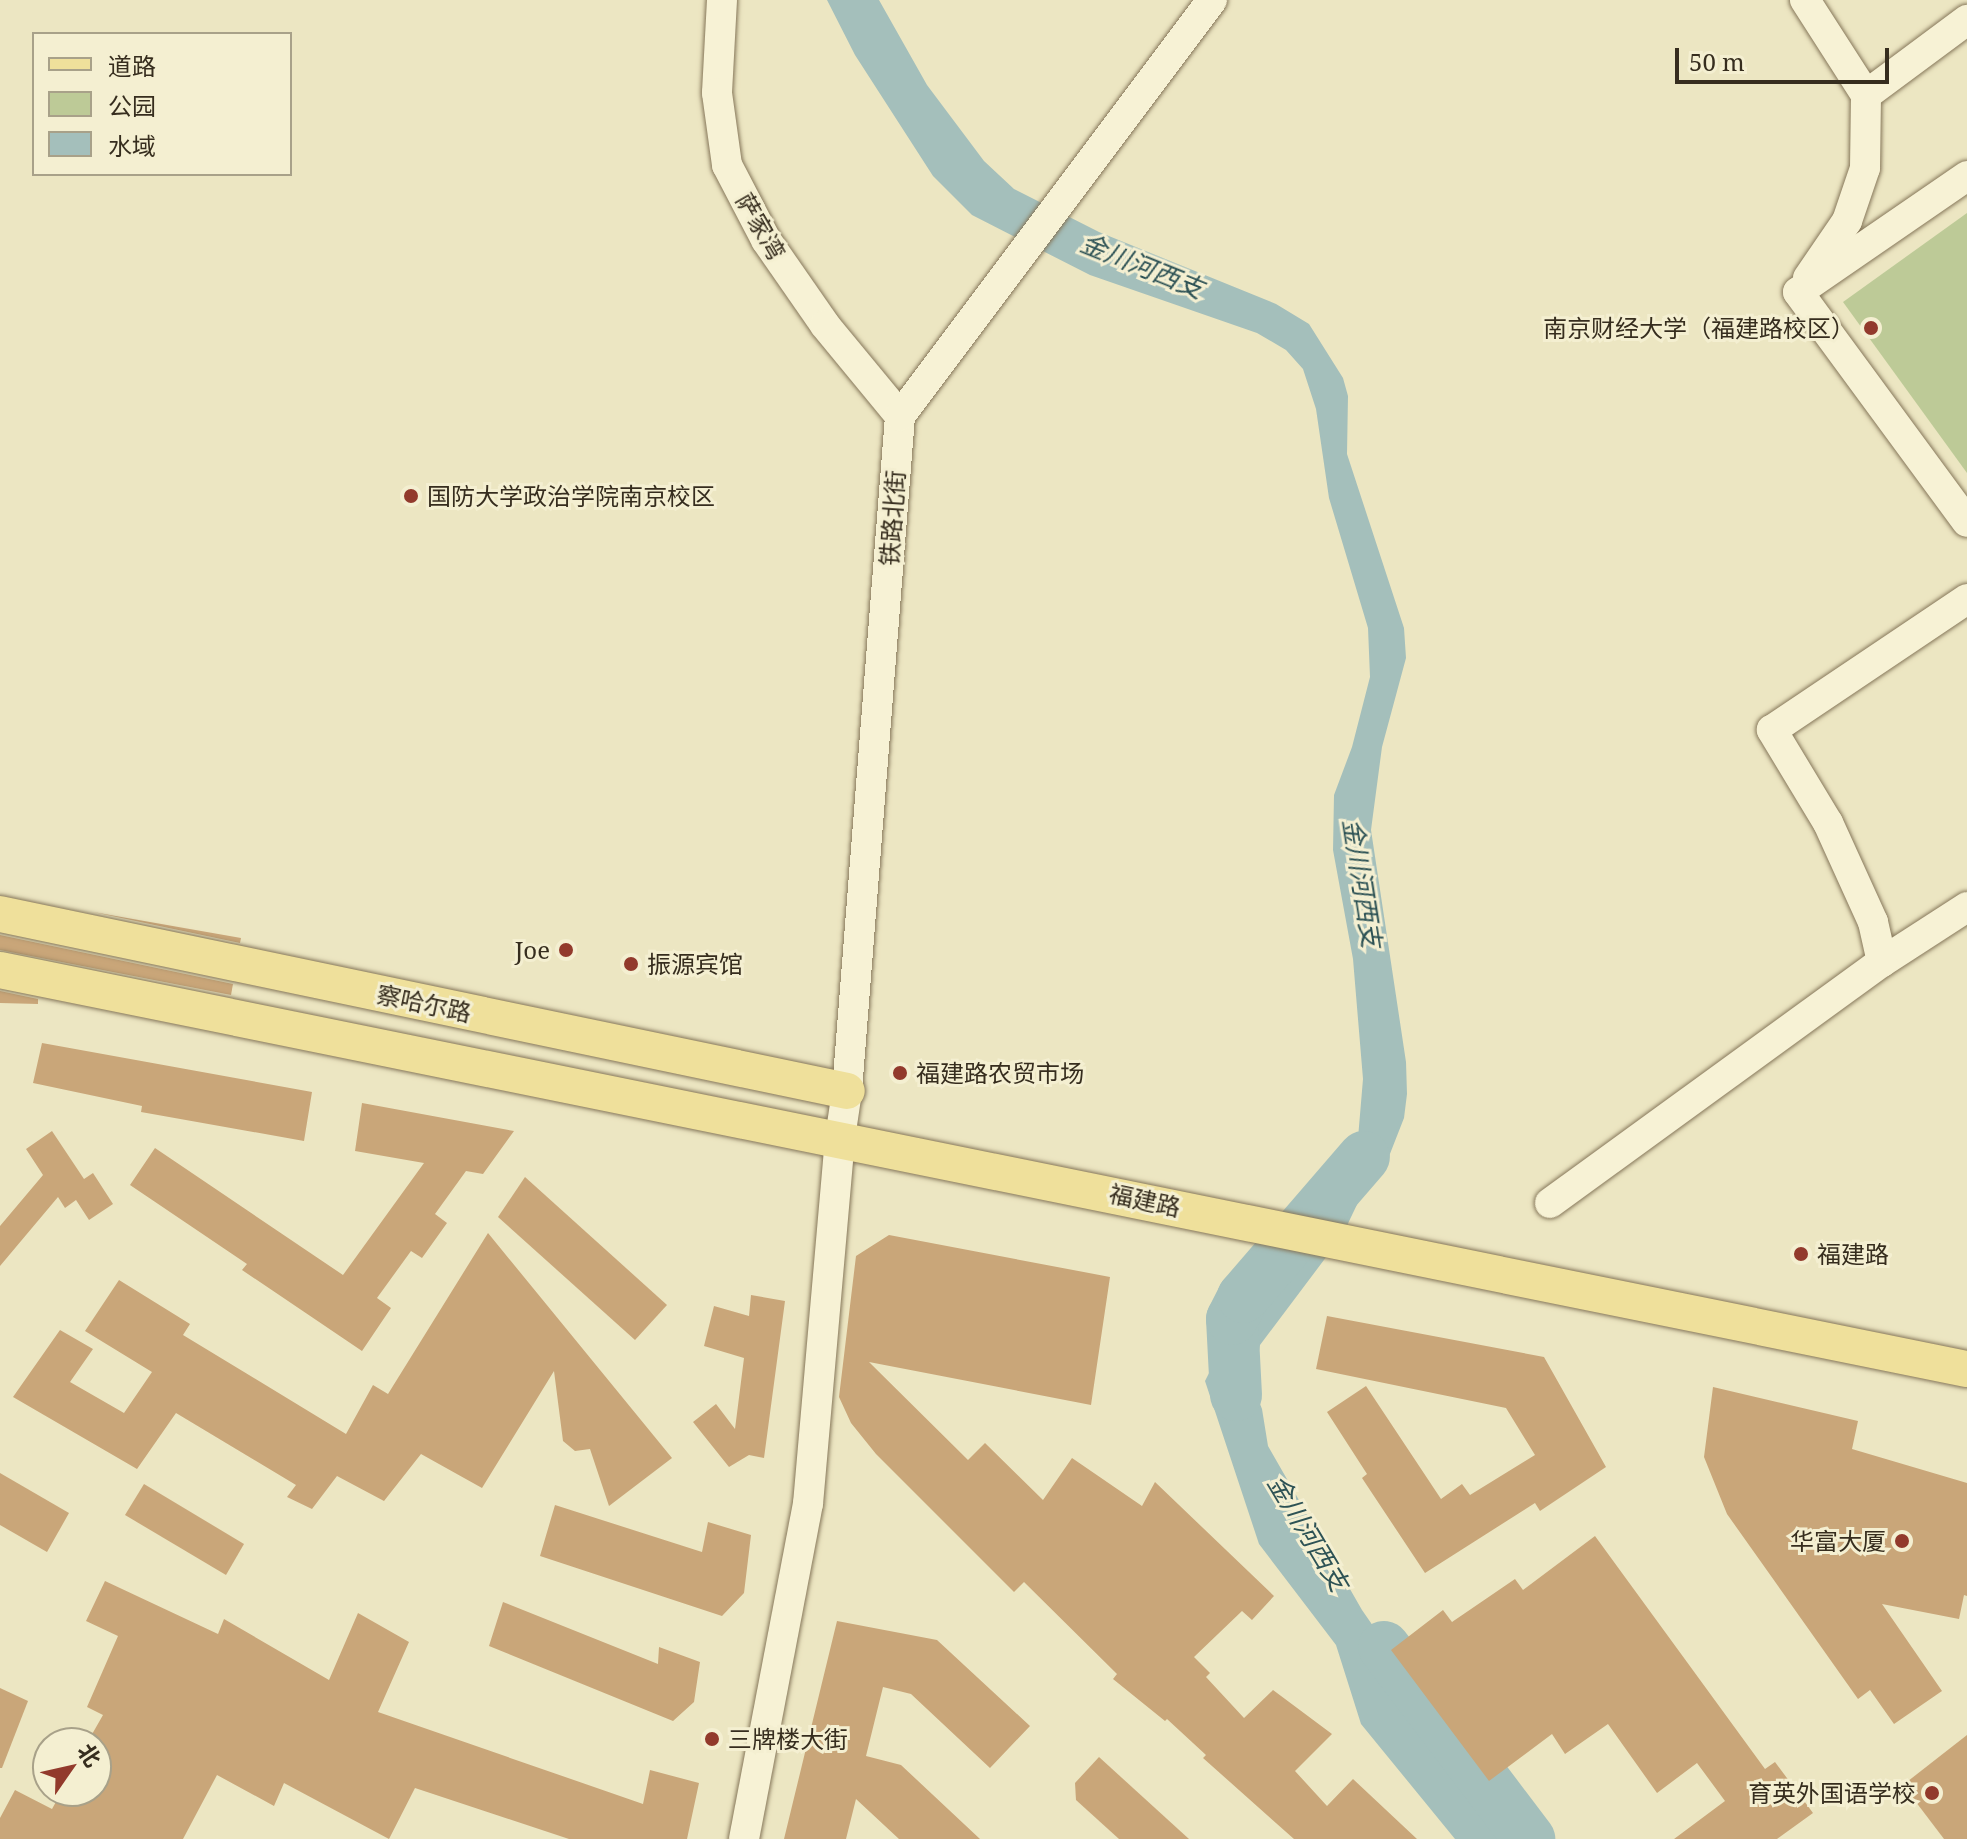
<!DOCTYPE html>
<meta charset="utf-8">
<style>
body{margin:0}
#map{position:relative;width:1967px;height:1839px;overflow:hidden;background:#ece6c2;font-family:"Noto Serif","Noto Sans SC",serif}
div>[style]{position:absolute}
[style*='--x']{left:calc(var(--x)*1px);top:calc(var(--y)*1px);width:calc(var(--w)*1px);rotate:calc(var(--a)*1deg)}
.green>*{inset:0;background:#bdca97}
.water>*{inset:0;background:#a4bfbb}
.river>*{height:52px;margin:-26px;padding:0 26px;transform-origin:26px;border-radius:26px;background:#a4bfbb}
.building>*{inset:0;background:#c9a679}
.roads{filter:drop-shadow(0 0 2px #86775a) drop-shadow(0 0 2px #86775a)}
.minor>*{height:30px;margin:-15px;padding:0 15px;transform-origin:15px;border-radius:15px;background:#f7f2d5}
.major>*{height:36px;margin:-18px;padding:0 18px;transform-origin:18px;border-radius:18px;background:#efe09b}
.dots>*{width:22px;height:22px;translate:-50% -50%;box-sizing:border-box;border:4px solid #f4efd1;border-radius:50%}
span{translate:-50% -50%;white-space:nowrap;text-align:center;line-height:1.15;-webkit-text-stroke:6px #f4efd1;paint-order:stroke}
.street-label{font-size:24px;color:#362d1e}
.poi-label{font-size:24px;color:#362d1e}
.right{translate:-100% -50%;text-align:right}
.left{translate:0 -50%;text-align:left}
.water-label{font-size:26px;color:#2d5255;font-style:italic}
.legend{position:absolute;left:32px;top:32px;width:260px;height:144px;box-sizing:border-box;background:#f4efd1;border:2px solid #a8a189;margin:0;padding:10px 14px;list-style:none;font-size:24px;color:#362d1e}
.legend li{display:flex;align-items:center;gap:16px;height:40px}
.legend b{width:40px;border:2px solid #a8a189}
.north{position:absolute;left:32px;top:1727px;width:80px;height:80px;box-sizing:border-box;background:#f4efd1;border:2px solid #a8a189;border-radius:50%;rotate:56deg;font-size:22px;font-weight:700;line-height:32px;text-align:center;color:#362d1e}
.north::after{content:'';display:block;margin:auto;width:28px;height:36px;background:#923a2c;clip-path:polygon(50% 0,100% 100%,50% 72%,0 100%)}
.scale{position:absolute;left:1675px;top:48px;width:214px;height:36px;box-sizing:border-box;border:4px solid #362d1e;border-top:0;padding-left:10px;font-size:24px;line-height:28px;white-space:nowrap;color:#362d1e;-webkit-text-stroke:6px #f4efd1;paint-order:stroke}
</style>
<div id="map">
<div class="green">
<div style="clip-path:polygon(1967px 213px,1967px 473px,1843px 302px)"></div>
</div>
<div class="water">
<div style="clip-path:polygon(827px 0,879px 0,927px 85px,984px 161px,1014px 189px,1099px 232px,1276px 304px,1309px 324px,1343px 378px,1348px 396px,1347px 454px,1404px 628px,1406px 658px,1382px 747px,1371px 830px,1406px 1062px,1407px 1094px,1404px 1118px,1386px 1164px,1363px 1192px,1342px 1236px,1260px 1345px,1253px 1386px,1262px 1409px,1268px 1446px,1362px 1610px,1454px 1743px,1529px 1839px,1455px 1839px,1361px 1724px,1336px 1645px,1259px 1544px,1205px 1381px,1250px 1292px,1308px 1230px,1335px 1176px,1357px 1150px,1363px 1079px,1353px 959px,1333px 850px,1334px 795px,1352px 747px,1370px 677px,1368px 628px,1329px 498px,1316px 409px,1303px 369px,1286px 350px,1257px 333px,1090px 275px,972px 215px,933px 176px,855px 55px)"></div>
</div>
<div class="river">
<div style="--x:1236;--y:1395;--w:76;--a:-93"></div>
<div style="--x:1232;--y:1319;--w:25;--a:-63"></div>
<div style="--x:1243;--y:1297;--w:185;--a:-49.2"></div>
<div style="--x:1384;--y:1647;--w:241;--a:52.9"></div>
</div>
<div class="building">
<div style="clip-path:polygon(93px 912px,241px 938px,240px 943px)"></div>
<div style="clip-path:polygon(0 935px,233px 984px,231px 995px,0 950px)"></div>
<div style="clip-path:polygon(0 991px,38px 999px,38px 1004px,0 1003px)"></div>
<div style="clip-path:polygon(42px 1043px,312px 1092px,304px 1141px,141px 1112px,142px 1106px,33px 1083px)"></div>
<div style="clip-path:polygon(362px 1103px,514px 1131px,483px 1174px,466px 1171px,435px 1214px,447px 1223px,422px 1258px,411px 1251px,377px 1298px,391px 1308px,362px 1351px,242px 1270px,247px 1264px,130px 1185px,155px 1148px,343px 1275px,424px 1163px,355px 1151px)"></div>
<div style="clip-path:polygon(52px 1131px,84px 1179px,93px 1173px,113px 1204px,89px 1220px,76px 1200px,65px 1208px,58px 1197px,0 1266px,0 1226px,43px 1175px,26px 1149px)"></div>
<div style="clip-path:polygon(525px 1177px,667px 1305px,635px 1340px,498px 1217px)"></div>
<div style="clip-path:polygon(488px 1233px,672px 1458px,609px 1506px,590px 1449px,575px 1451px,563px 1441px,554px 1371px,482px 1488px,421px 1454px,384px 1501px,337px 1476px,312px 1509px,287px 1497px,296px 1485px,176px 1413px,137px 1469px,13px 1397px,60px 1330px,93px 1349px,70px 1382px,124px 1413px,152px 1372px,85px 1331px,119px 1280px,190px 1324px,183px 1335px,346px 1434px,373px 1385px,388px 1394px)"></div>
<div style="clip-path:polygon(889px 1235px,1110px 1277px,1091px 1405px,869px 1362px,968px 1460px,985px 1443px,1043px 1500px,1072px 1458px,1142px 1506px,1155px 1482px,1274px 1596px,1252px 1620px,1242px 1611px,1194px 1657px,1210px 1673px,1206px 1677px,1244px 1718px,1273px 1690px,1332px 1734px,1295px 1771px,1327px 1806px,1353px 1779px,1417px 1839px,1294px 1839px,1203px 1758px,1206px 1755px,1167px 1719px,1165px 1721px,1113px 1679px,1117px 1674px,1024px 1582px,1014px 1592px,876px 1454px,851px 1423px,839px 1397px,856px 1256px)"></div>
<div style="clip-path:polygon(751px 1295px,785px 1301px,764px 1458px,749px 1455px,729px 1467px,693px 1422px,716px 1404px,735px 1429px,744px 1358px,704px 1346px,714px 1306px,749px 1316px)"></div>
<div style="clip-path:polygon(1327px 1316px,1544px 1357px,1606px 1467px,1540px 1511px,1535px 1503px,1425px 1573px,1362px 1478px,1367px 1474px,1327px 1412px,1366px 1386px,1441px 1499px,1462px 1484px,1470px 1495px,1535px 1455px,1506px 1408px,1316px 1369px)"></div>
<div style="clip-path:polygon(1713px 1387px,1858px 1421px,1852px 1449px,1967px 1483px,1967px 1596px,1964px 1595px,1959px 1619px,1882px 1604px,1942px 1691px,1894px 1724px,1870px 1690px,1858px 1699px,1727px 1514px,1704px 1457px)"></div>
<div style="clip-path:polygon(0 1473px,69px 1513px,47px 1552px,0 1525px)"></div>
<div style="clip-path:polygon(144px 1484px,244px 1544px,226px 1575px,125px 1515px)"></div>
<div style="clip-path:polygon(555px 1505px,702px 1552px,708px 1522px,751px 1535px,744px 1593px,722px 1616px,540px 1556px)"></div>
<div style="clip-path:polygon(1595px 1536px,1765px 1769px,1775px 1762px,1813px 1813px,1777px 1839px,1674px 1839px,1725px 1801px,1697px 1763px,1657px 1793px,1608px 1724px,1565px 1754px,1552px 1734px,1489px 1781px,1391px 1650px,1443px 1610px,1452px 1622px,1515px 1579px,1523px 1590px)"></div>
<div style="clip-path:polygon(105px 1581px,218px 1634px,224px 1619px,329px 1680px,358px 1613px,409px 1642px,378px 1712px,643px 1804px,650px 1770px,699px 1783px,687px 1839px,569px 1839px,415px 1788px,389px 1839px,284px 1783px,274px 1806px,217px 1775px,183px 1839px,0 1839px,0 1818px,15px 1790px,52px 1809px,62px 1791px,96px 1791px,96px 1743px,87px 1743px,103px 1715px,87px 1707px,118px 1636px,86px 1621px)"></div>
<div style="clip-path:polygon(503px 1602px,658px 1664px,659px 1647px,700px 1662px,694px 1702px,673px 1721px,489px 1646px)"></div>
<div style="clip-path:polygon(837px 1621px,937px 1640px,1030px 1726px,990px 1768px,911px 1694px,883px 1687px,866px 1756px,901px 1765px,980px 1839px,899px 1839px,856px 1799px,846px 1839px,784px 1839px)"></div>
<div style="clip-path:polygon(0 1688px,28px 1701px,2px 1768px,0 1768px)"></div>
<div style="clip-path:polygon(1967px 1735px,1967px 1839px,1944px 1839px,1903px 1785px)"></div>
<div style="clip-path:polygon(1099px 1757px,1189px 1839px,1119px 1839px,1076px 1800px,1075px 1783px)"></div>
</div>
<div class="roads">
<div class="minor">
<div style="--x:722;--y:0;--w:93;--a:93.1"></div>
<div style="--x:717;--y:93;--w:73;--a:82.1"></div>
<div style="--x:727;--y:165;--w:85;--a:62.5"></div>
<div style="--x:766;--y:240;--w:103;--a:55.2"></div>
<div style="--x:825;--y:325;--w:118;--a:50.5"></div>
<div style="--x:1805;--y:0;--w:113;--a:57.3"></div>
<div style="--x:1866;--y:95;--w:126;--a:-36.6"></div>
<div style="--x:1967;--y:176;--w:205;--a:145.5"></div>
<div style="--x:1798;--y:292;--w:285;--a:53.7"></div>
<div style="--x:1808;--y:278;--w:69;--a:-55.6"></div>
<div style="--x:1847;--y:221;--w:56;--a:-71.2"></div>
<div style="--x:1865;--y:168;--w:73;--a:-89.2"></div>
<div style="--x:1882;--y:962;--w:101;--a:-32.9"></div>
<div style="--x:1550;--y:1203;--w:410;--a:-36"></div>
<div style="--x:1882;--y:962;--w:41;--a:-102.7"></div>
<div style="--x:1873;--y:922;--w:109;--a:-114.4"></div>
<div style="--x:1828;--y:823;--w:109;--a:-121.1"></div>
<div style="--x:1772;--y:730;--w:235;--a:-33.9"></div>
<div style="--x:744;--y:1839;--w:341;--a:-79.2"></div>
<div style="--x:808;--y:1504;--w:367;--a:-85"></div>
<div style="--x:840;--y:1138;--w:48;--a:-81.5"></div>
<div style="--x:847;--y:1091;--w:677;--a:-85.51"></div>
<div style="--x:900;--y:416;--w:520;--a:-53.13"></div>
</div>
<div class="major">
<div style="--x:0;--y:914;--w:865;--a:11.8"></div>
<div style="--x:0;--y:970;--w:2007;--a:11.47"></div>
</div>
</div>
<div class="dots">
<div style="left:1871px;top:328px;background:#923a2c"></div>
<div style="left:411px;top:496px;background:#923a2c"></div>
<div style="left:566px;top:950px;background:#923a2c"></div>
<div style="left:631px;top:964px;background:#923a2c"></div>
<div style="left:900px;top:1073px;background:#923a2c"></div>
<div style="left:1801px;top:1254px;background:#923a2c"></div>
<div style="left:1902px;top:1541px;background:#923a2c"></div>
<div style="left:712px;top:1739px;background:#923a2c"></div>
<div style="left:1932px;top:1793px;background:#923a2c"></div>
</div>
<div class="street-label">
<span style="left:761px;top:226px;rotate:60deg">萨家湾</span>
<span style="left:892px;top:518px;rotate:-86deg">铁路北街</span>
<span style="left:424px;top:1003px;rotate:12deg">察哈尔路</span>
<span style="left:1145px;top:1200px;rotate:12deg">福建路</span>
</div>
<div class="poi-label">
<span class="right" style="left:1855px;top:328px">南京财经大学（福建路校区）</span>
<span class="left" style="left:427px;top:496px">国防大学政治学院南京校区</span>
<span class="right" style="left:550px;top:950px">Joe</span>
<span class="left" style="left:647px;top:964px">振源宾馆</span>
<span class="left" style="left:916px;top:1073px">福建路农贸市场</span>
<span class="left" style="left:1817px;top:1254px">福建路</span>
<span class="right" style="left:1886px;top:1541px">华富大厦</span>
<span class="left" style="left:728px;top:1739px">三牌楼大街</span>
<span class="right" style="left:1916px;top:1793px">育英外国语学校</span>
</div>
<div class="water-label">
<span style="left:1142px;top:266px;rotate:22deg">金川河西支</span>
<span style="left:1362px;top:883px;rotate:81deg">金川河西支</span>
<span style="left:1308px;top:1533px;rotate:59deg">金川河西支</span>
</div>
<ul class="legend">
<li><b style="height:10px;background:#efe09b"></b>道路</li>
<li><b style="height:22px;background:#bdca97"></b>公园</li>
<li><b style="height:22px;background:#a4bfbb"></b>水域</li>
</ul>
<div class="north">北</div>
<div class="scale">50 m</div>
</div>
